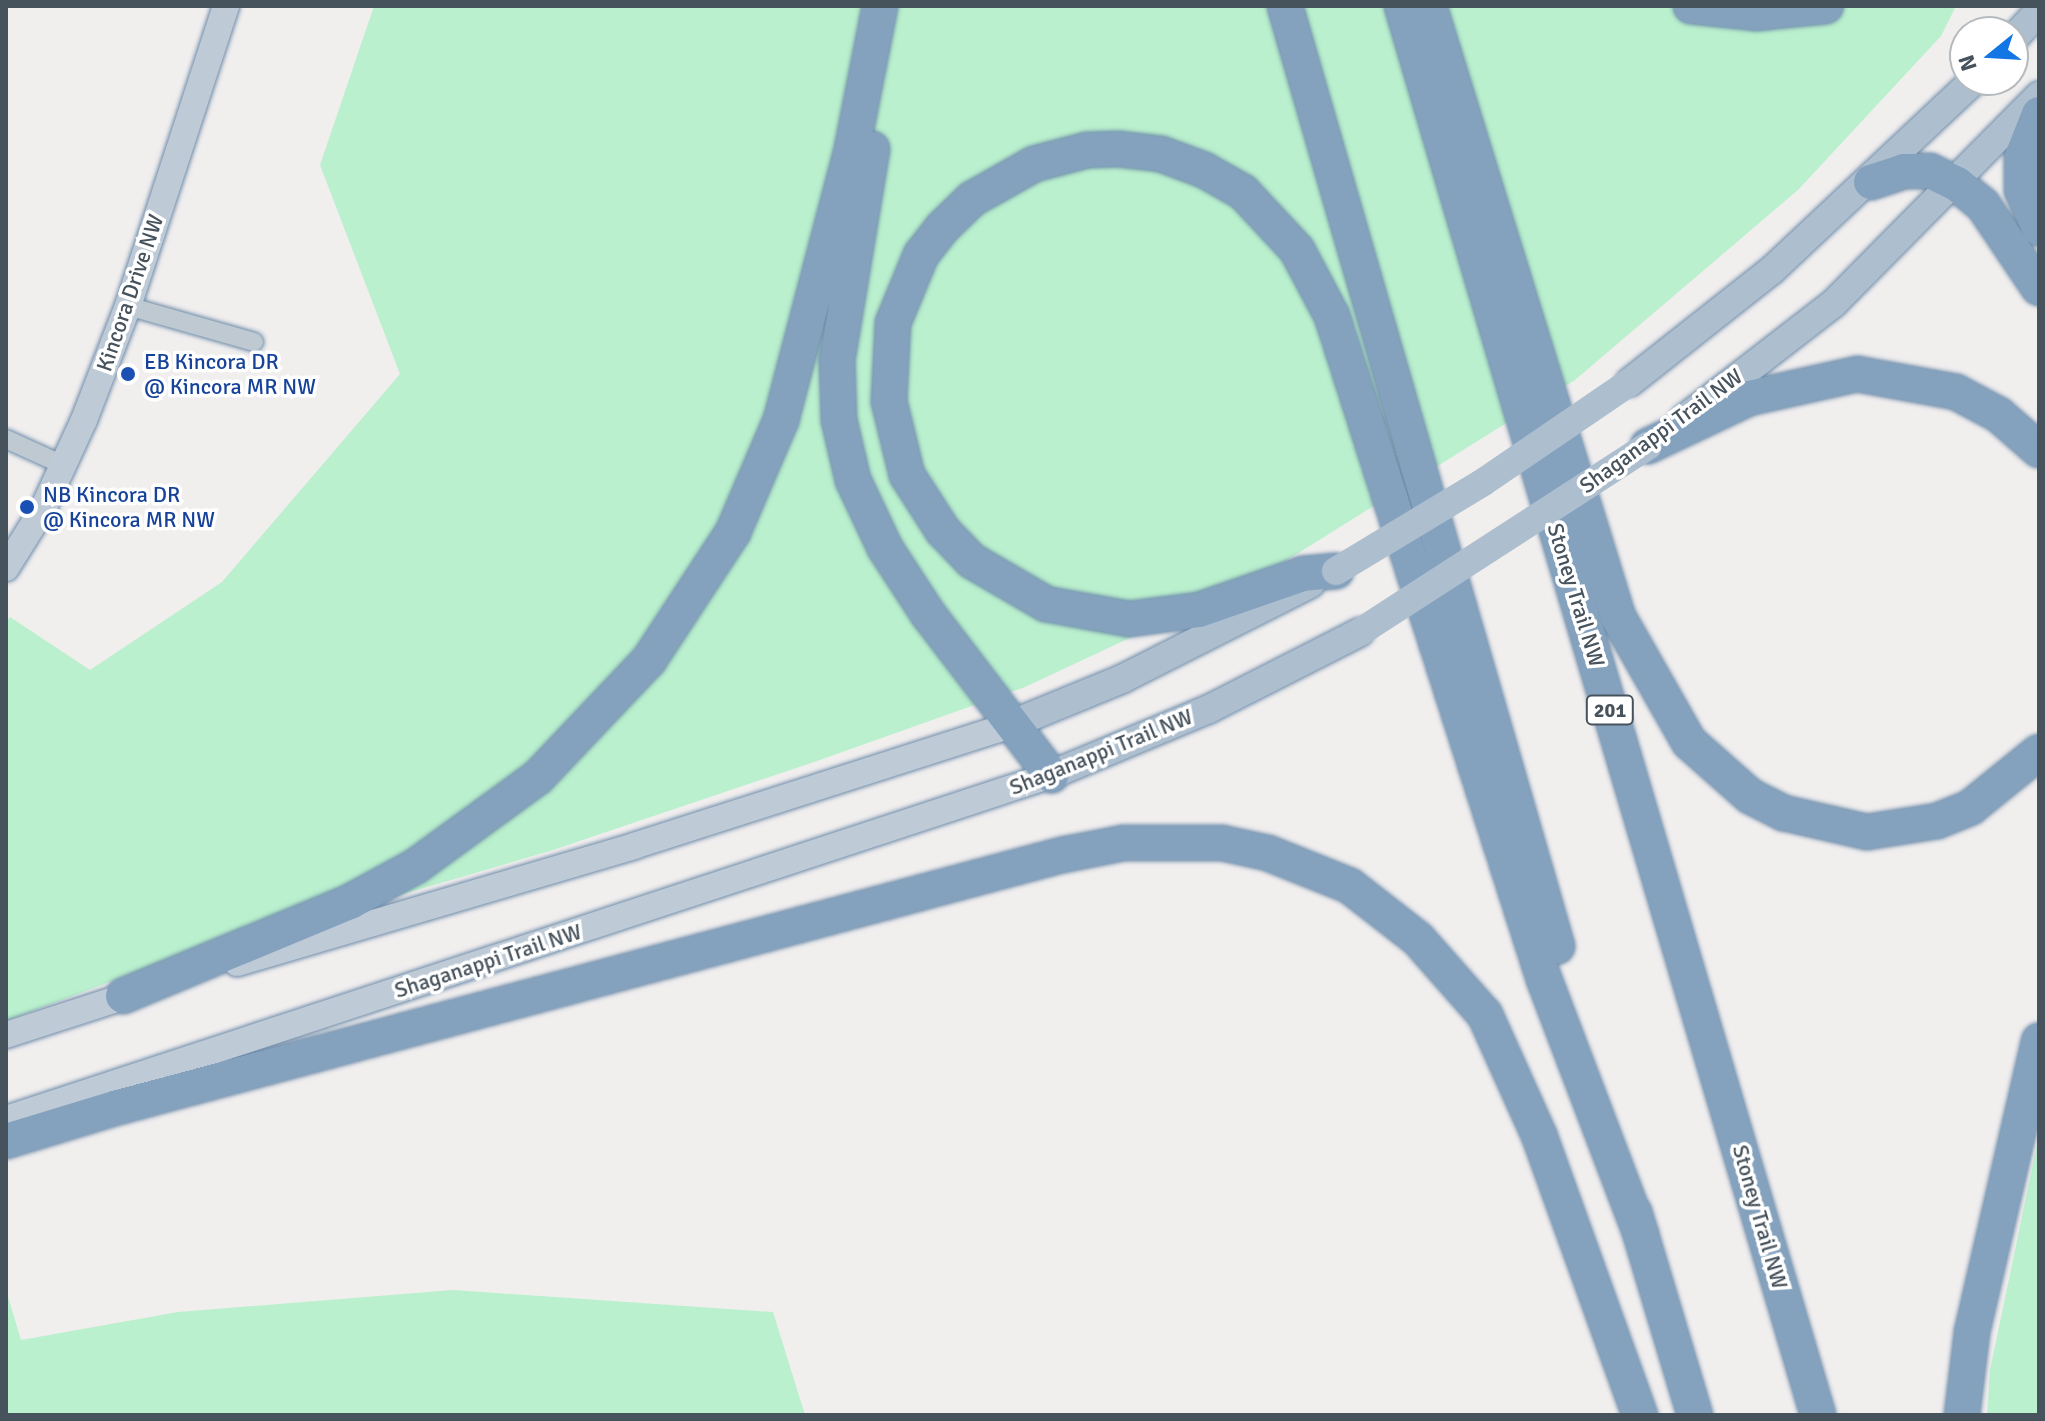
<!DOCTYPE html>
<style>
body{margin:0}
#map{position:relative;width:2045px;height:1421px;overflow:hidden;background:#f1eeee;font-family:Signika,sans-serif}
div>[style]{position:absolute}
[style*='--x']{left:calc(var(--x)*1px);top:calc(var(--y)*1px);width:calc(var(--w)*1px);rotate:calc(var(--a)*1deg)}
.green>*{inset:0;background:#baf0cd}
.roads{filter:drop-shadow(0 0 2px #6f8daa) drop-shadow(0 0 2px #6f8daa)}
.street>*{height:18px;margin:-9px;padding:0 9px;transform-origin:9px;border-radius:9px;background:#bec9d1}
.secondary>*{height:26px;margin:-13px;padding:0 13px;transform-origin:13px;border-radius:13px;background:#becad6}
.primary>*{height:28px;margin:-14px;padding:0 14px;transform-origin:14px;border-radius:14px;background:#adbece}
.highway>*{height:34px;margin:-17px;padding:0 17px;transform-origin:17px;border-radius:17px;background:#84a2be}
.primary-bridge>*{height:28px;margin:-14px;padding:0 14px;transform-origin:14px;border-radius:14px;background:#adbece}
.dots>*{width:22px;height:22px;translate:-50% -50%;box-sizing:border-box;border:4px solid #fff;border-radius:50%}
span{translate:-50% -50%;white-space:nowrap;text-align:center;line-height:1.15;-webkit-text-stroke:7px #fff;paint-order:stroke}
.shield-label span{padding:2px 6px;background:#fff;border:2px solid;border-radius:6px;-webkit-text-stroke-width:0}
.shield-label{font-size:20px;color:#46525c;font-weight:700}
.street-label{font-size:22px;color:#46525c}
.transit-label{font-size:22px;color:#164399}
.left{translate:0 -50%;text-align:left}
.frame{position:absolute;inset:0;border:8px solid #46525c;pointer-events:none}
.north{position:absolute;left:1949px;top:16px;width:80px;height:80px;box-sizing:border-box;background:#fff;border:2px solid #b5babe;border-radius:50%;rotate:252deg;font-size:22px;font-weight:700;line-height:32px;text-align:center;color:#46525c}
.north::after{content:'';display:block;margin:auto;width:28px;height:36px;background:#1476e4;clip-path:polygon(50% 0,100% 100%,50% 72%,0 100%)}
</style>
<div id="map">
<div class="green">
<div style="clip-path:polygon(374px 6px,1956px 6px,1941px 36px,1798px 190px,1575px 380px,1260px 577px,1025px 687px,817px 761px,553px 850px,131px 974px,6px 1021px,6px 622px,10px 617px,90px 670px,222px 582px,400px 374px,320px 165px)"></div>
<div style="clip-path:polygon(2039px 1135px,2039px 1415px,1987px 1415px,1990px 1370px)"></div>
<div style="clip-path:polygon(6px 1290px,21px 1340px,178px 1312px,453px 1290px,773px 1312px,805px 1415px,6px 1415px)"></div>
</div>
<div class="roads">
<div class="street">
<div style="--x:128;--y:306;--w:131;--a:15.9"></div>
<div style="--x:6;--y:439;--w:63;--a:24.5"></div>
</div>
<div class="secondary">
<div style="--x:6;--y:568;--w:70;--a:-57.9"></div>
<div style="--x:43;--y:509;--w:98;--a:-65.3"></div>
<div style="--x:84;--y:420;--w:122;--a:-68.9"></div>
<div style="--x:128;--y:306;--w:316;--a:-71.9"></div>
<div style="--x:237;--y:963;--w:414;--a:-16.4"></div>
<div style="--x:634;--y:846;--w:395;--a:-17.8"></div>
<div style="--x:6;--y:1035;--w:139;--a:-18"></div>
<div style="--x:6;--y:1119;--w:1100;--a:-18.22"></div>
</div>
<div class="primary">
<div style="--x:2013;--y:39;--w:38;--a:-47"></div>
<div style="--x:1630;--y:382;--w:181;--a:-38.3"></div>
<div style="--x:1772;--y:270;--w:277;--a:-43.2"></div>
<div style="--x:1684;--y:419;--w:188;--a:-37.7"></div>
<div style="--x:1833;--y:304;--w:293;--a:-45.3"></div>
<div style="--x:1010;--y:725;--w:121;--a:-22.3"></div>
<div style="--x:1122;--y:679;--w:211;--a:-26.8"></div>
<div style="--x:1051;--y:775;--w:171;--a:-22.7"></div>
<div style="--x:1209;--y:709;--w:169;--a:-27"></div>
</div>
<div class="highway">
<div style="--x:1285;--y:6;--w:979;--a:73.86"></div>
<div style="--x:1402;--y:6;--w:1469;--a:73.55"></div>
<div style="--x:1429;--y:6;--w:640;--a:72.81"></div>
<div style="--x:1618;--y:617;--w:144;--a:60.4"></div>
<div style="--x:1689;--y:742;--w:81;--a:41.5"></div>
<div style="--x:1750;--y:796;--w:38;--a:27"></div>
<div style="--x:1784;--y:813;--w:85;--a:12.9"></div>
<div style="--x:1867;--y:832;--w:71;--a:-8.9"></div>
<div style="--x:1937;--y:821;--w:37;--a:-22"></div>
<div style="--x:1971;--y:807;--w:87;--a:-39"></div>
<div style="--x:1691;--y:6;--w:65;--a:6.1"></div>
<div style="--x:1756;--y:13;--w:70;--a:-5.7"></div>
<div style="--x:2039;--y:114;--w:46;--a:111.6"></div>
<div style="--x:2022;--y:157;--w:33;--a:90"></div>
<div style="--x:2022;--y:190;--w:42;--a:65.9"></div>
<div style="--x:872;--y:149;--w:214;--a:99.4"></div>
<div style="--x:837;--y:360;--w:60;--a:88.1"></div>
<div style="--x:839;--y:420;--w:62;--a:76.9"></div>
<div style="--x:853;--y:480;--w:75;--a:64.8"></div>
<div style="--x:885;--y:548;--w:79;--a:56.9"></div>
<div style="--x:928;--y:614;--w:203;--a:52.6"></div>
<div style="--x:1871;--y:182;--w:35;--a:-18"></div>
<div style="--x:1904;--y:171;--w:26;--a:0"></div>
<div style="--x:1930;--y:171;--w:30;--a:26"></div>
<div style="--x:1957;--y:184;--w:33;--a:39"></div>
<div style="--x:1983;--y:205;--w:100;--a:56"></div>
<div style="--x:1648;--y:446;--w:112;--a:-25.4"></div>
<div style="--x:1749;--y:398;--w:111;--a:-12.5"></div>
<div style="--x:1857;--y:374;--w:101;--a:10.3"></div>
<div style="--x:1956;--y:392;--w:49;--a:28.1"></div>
<div style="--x:1999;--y:415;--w:53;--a:41.2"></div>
<div style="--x:1336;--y:571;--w:33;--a:175"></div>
<div style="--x:1303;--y:574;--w:110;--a:160.9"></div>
<div style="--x:1199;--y:610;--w:71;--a:172.7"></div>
<div style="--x:1129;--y:619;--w:84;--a:-169.8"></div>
<div style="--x:1046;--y:604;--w:86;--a:-149.8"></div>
<div style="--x:972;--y:561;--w:42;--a:-134"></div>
<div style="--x:943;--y:531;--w:67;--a:-122.7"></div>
<div style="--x:907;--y:475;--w:76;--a:-103.7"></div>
<div style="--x:889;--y:401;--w:78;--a:-87.1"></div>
<div style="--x:893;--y:323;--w:74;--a:-67.6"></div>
<div style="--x:921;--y:255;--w:34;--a:-52"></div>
<div style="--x:942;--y:228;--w:42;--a:-44"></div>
<div style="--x:972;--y:199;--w:71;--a:-29.4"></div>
<div style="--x:1034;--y:164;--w:55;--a:-14.8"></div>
<div style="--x:1087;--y:150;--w:31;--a:-2"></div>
<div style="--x:1118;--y:149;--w:43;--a:6.6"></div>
<div style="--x:1161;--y:154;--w:46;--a:20.4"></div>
<div style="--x:1204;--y:170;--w:45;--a:29.4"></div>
<div style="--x:1243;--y:192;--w:79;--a:47"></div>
<div style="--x:1297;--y:250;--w:75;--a:62.1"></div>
<div style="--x:1332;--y:316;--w:696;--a:72.27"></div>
<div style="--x:1544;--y:979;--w:273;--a:69.2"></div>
<div style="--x:123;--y:996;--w:246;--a:-22.5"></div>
<div style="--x:350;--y:902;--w:75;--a:-28.6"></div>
<div style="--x:416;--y:866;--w:151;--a:-36.1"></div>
<div style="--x:538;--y:777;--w:161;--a:-46.5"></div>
<div style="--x:649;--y:660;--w:153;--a:-56.7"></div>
<div style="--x:733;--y:532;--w:122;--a:-66.8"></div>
<div style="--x:781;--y:420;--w:280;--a:-75.3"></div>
<div style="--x:852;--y:149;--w:146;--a:-78.9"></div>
<div style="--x:6;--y:1141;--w:117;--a:-16.9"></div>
<div style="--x:118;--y:1107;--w:977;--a:-14.95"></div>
<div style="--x:1062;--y:855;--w:62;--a:-11.1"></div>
<div style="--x:1123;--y:843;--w:99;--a:0"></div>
<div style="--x:1222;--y:843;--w:47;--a:12.3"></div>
<div style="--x:1268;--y:853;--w:88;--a:21.9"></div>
<div style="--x:1350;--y:886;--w:86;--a:37.9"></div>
<div style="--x:1418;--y:939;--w:101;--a:48.6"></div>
<div style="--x:1485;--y:1015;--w:132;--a:65.8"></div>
<div style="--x:1539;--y:1135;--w:298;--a:70.2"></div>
<div style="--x:1634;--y:1212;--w:212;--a:73.3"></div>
<div style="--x:1962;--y:1415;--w:84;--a:-83.1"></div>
<div style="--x:1972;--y:1332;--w:299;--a:-77"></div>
</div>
</div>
<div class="primary-bridge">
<div style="--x:1336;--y:571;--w:170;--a:-31.1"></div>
<div style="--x:1482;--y:483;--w:179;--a:-34.3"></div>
<div style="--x:1360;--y:632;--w:343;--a:-32.9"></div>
</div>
<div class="dots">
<div style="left:128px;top:374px;background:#1a4fb4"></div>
<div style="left:27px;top:507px;background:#1a4fb4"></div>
</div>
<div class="shield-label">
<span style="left:1610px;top:710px">201</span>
</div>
<div class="street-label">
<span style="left:130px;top:293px;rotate:-71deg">Kincora Drive NW</span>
<span style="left:1661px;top:431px;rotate:-36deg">Shaganappi Trail NW</span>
<span style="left:1576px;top:595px;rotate:73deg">Stoney Trail NW</span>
<span style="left:1101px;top:752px;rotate:-22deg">Shaganappi Trail NW</span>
<span style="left:488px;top:961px;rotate:-18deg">Shaganappi Trail NW</span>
<span style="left:1760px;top:1217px;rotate:74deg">Stoney Trail NW</span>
</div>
<div class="transit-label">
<span class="left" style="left:144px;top:374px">EB Kincora DR<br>@ Kincora MR NW</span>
<span class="left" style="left:43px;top:507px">NB Kincora DR<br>@ Kincora MR NW</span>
</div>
<div class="frame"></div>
<div class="north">N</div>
</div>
